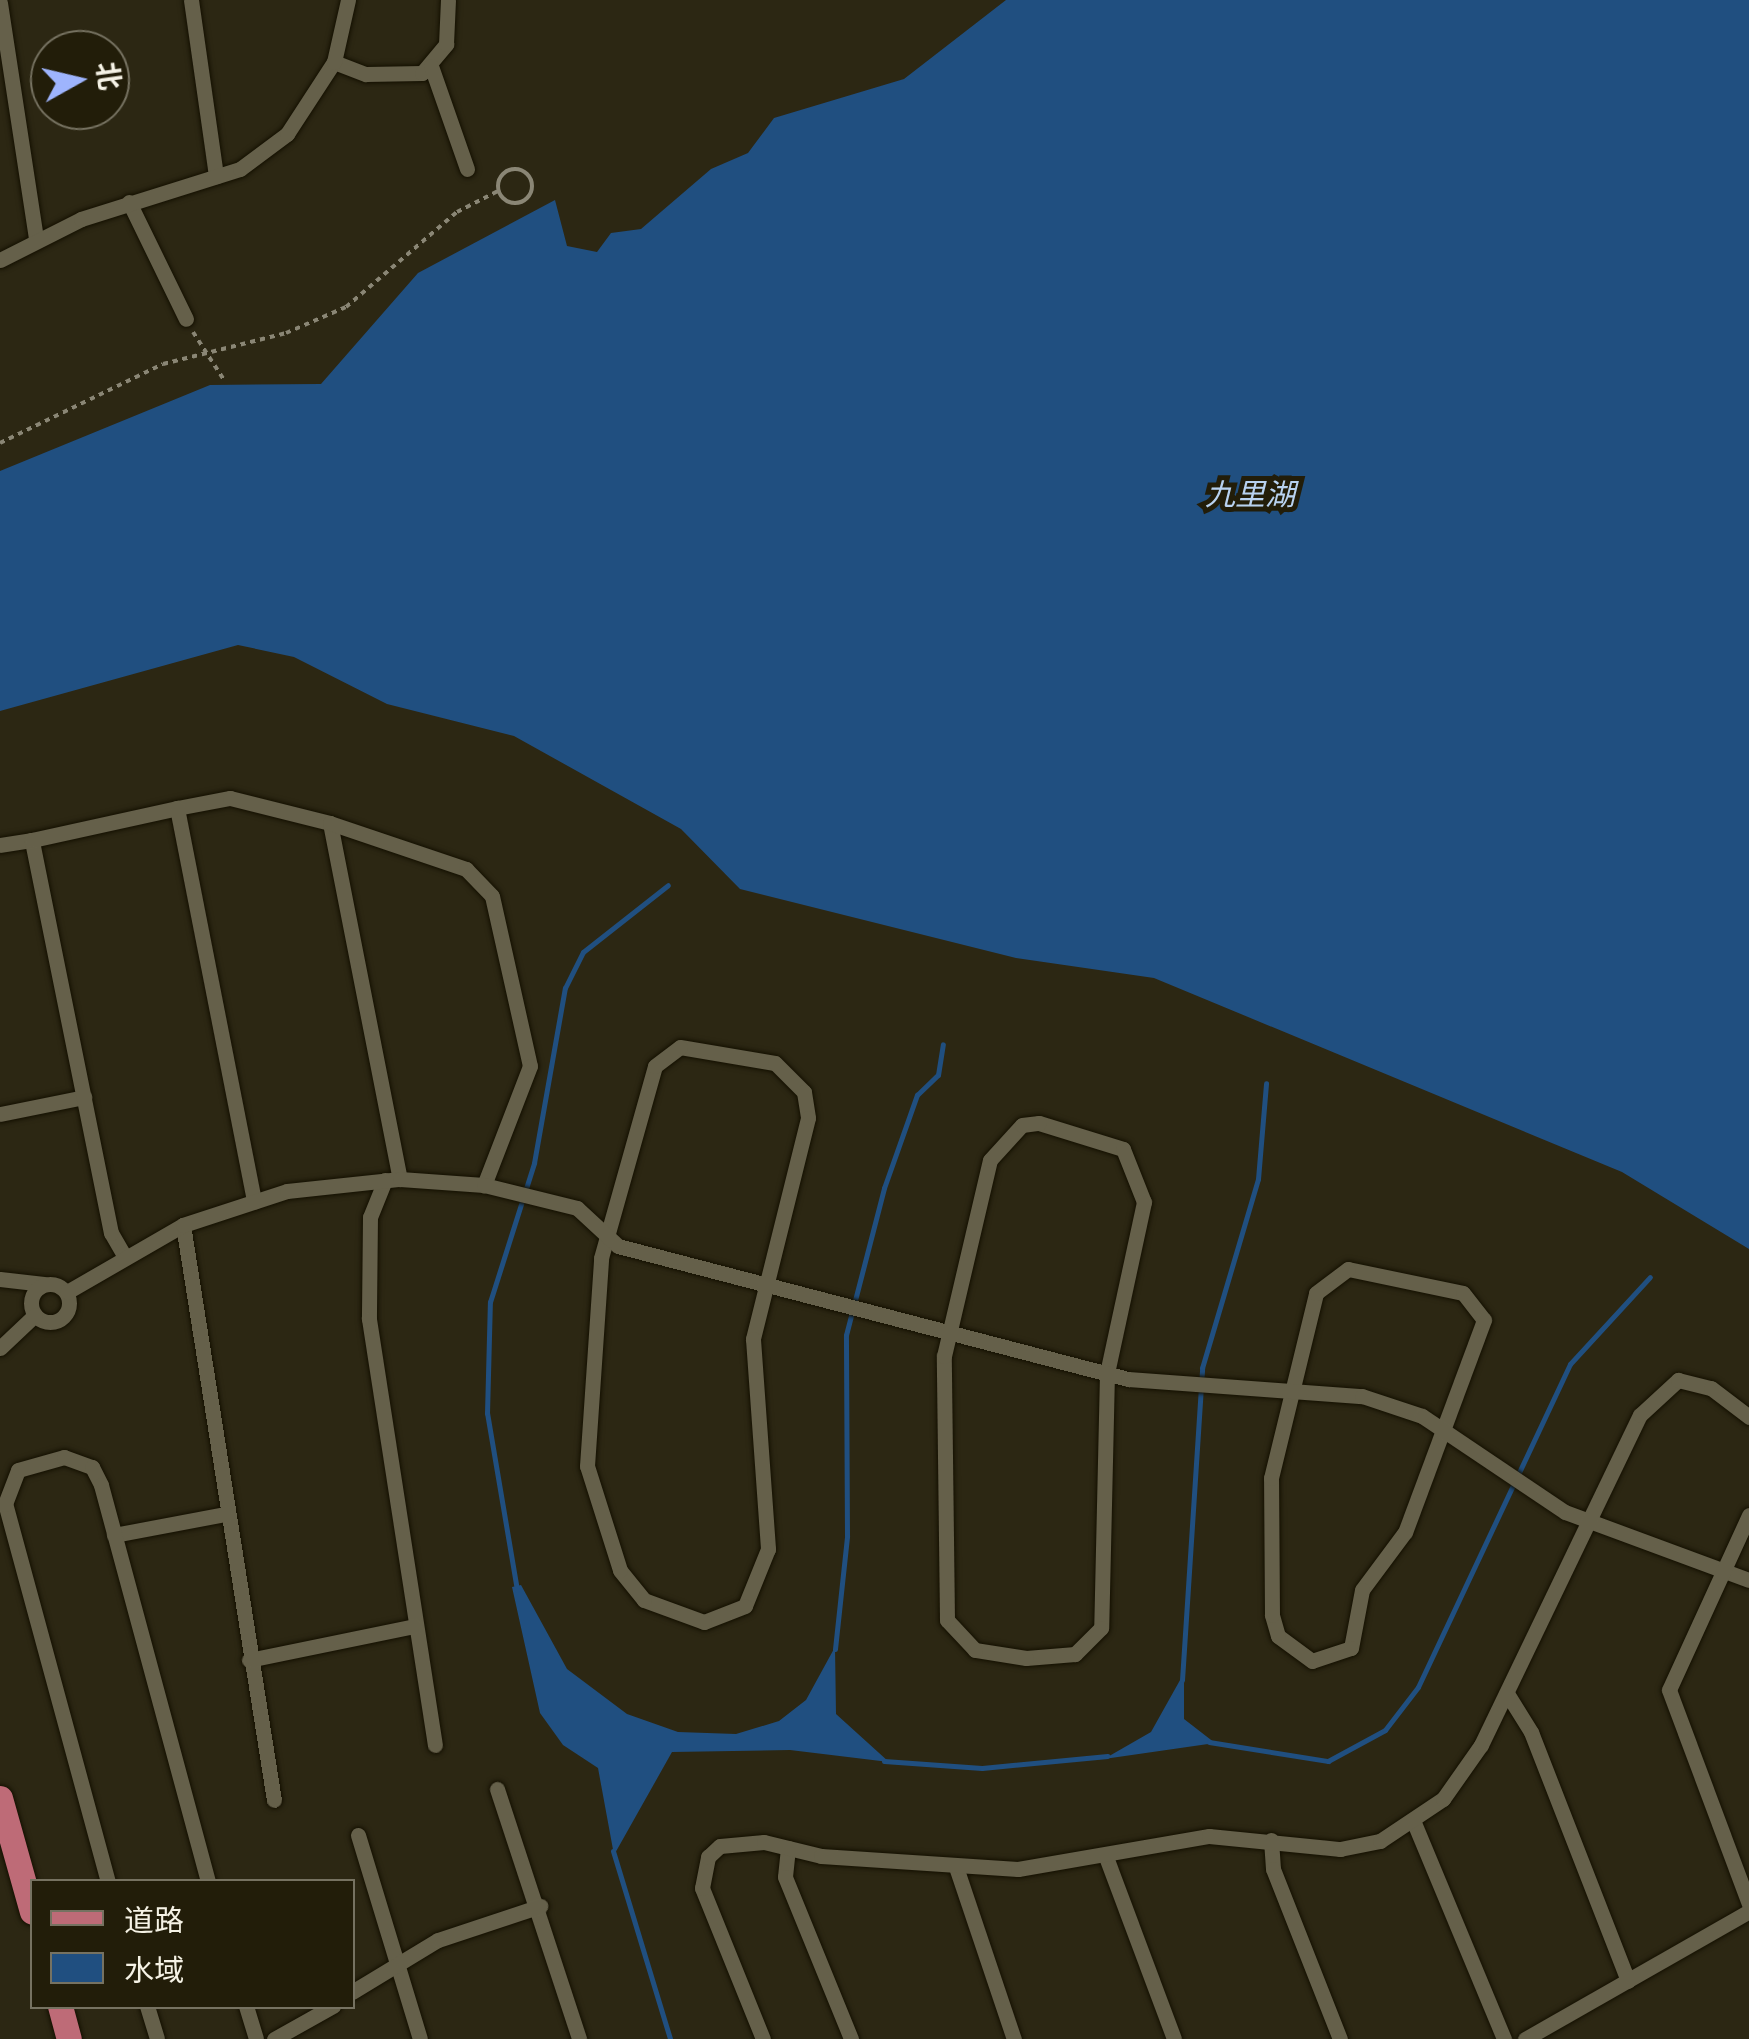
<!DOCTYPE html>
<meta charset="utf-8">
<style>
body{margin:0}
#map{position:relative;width:1749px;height:2039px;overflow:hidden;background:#2c2713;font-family:Roboto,"Noto Sans SC",sans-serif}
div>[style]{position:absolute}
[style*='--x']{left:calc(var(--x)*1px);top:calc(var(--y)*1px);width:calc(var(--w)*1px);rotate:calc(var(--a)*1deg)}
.water>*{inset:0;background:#204f80}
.stream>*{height:5px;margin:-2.5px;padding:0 2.5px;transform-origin:2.5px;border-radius:2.5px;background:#204f80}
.path>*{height:4px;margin-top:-2px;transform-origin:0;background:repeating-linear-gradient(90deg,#8a8675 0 5px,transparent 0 10px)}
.path>.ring{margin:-2px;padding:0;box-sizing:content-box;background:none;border:4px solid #8a8675;border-radius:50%}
.roads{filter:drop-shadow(0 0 2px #141000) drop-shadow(0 0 2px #141000)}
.minor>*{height:15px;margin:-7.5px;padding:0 7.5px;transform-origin:7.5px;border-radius:7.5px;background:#65604a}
.minor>.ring{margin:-7.5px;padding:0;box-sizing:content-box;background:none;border:15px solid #65604a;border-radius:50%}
.primary>*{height:25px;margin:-12.5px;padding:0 12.5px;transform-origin:12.5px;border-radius:12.5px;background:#be6b77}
span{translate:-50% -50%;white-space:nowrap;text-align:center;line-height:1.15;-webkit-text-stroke:10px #221d09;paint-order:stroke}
.water-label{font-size:30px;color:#b8d2f0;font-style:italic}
.legend{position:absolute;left:30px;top:1879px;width:325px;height:130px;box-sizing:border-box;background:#221d09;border:2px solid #767261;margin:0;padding:12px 18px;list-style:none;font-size:30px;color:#f5f2e5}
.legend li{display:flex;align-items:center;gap:20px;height:50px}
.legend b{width:50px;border:2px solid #767261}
.north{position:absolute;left:30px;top:30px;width:100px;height:100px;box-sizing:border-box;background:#221d09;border:2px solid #767261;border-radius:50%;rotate:82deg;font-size:28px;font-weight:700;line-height:40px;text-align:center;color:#f5f2e5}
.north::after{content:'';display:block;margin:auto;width:35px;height:45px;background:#9eb4fd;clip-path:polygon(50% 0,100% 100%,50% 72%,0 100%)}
</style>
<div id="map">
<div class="water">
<div style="clip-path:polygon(1006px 0,1749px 0,1749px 1249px,1622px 1172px,1154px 978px,1016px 958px,740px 889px,681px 829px,514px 736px,387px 704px,294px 657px,238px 645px,0 711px,0 471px,210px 385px,321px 384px,418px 273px,555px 200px,567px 246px,597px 252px,611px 233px,641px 229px,711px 169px,748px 153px,774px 118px,904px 79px)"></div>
<div style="clip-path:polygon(521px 1585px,567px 1669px,627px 1714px,678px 1732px,736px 1734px,779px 1721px,806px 1700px,835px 1647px,836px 1714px,889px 1762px,790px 1750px,672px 1752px,614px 1855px,598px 1768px,563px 1745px,540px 1713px,512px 1587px)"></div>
<div style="clip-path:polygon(1184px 1673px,1184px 1719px,1215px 1743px,1104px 1759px,1151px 1732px)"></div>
</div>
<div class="stream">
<div style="--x:517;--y:1590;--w:180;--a:-99.6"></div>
<div style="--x:487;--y:1413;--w:111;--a:-88.5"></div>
<div style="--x:490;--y:1302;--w:146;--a:-72.4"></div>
<div style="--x:534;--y:1163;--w:178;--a:-80"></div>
<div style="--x:565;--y:988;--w:40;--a:-63.4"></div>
<div style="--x:583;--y:952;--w:108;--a:-38.2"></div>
<div style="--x:835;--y:1649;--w:114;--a:-83.9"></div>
<div style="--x:847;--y:1536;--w:201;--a:-90.3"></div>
<div style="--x:846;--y:1335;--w:152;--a:-75.5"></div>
<div style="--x:884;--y:1188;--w:99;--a:-70.5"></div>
<div style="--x:917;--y:1095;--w:29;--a:-44"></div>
<div style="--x:938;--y:1075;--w:31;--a:-81"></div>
<div style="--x:1182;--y:1680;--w:313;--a:-86.3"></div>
<div style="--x:1202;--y:1368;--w:197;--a:-73.5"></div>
<div style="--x:1258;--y:1179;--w:96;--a:-85.2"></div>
<div style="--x:1209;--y:1742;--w:121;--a:9.1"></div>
<div style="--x:1328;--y:1761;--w:65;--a:-28.5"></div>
<div style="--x:1385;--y:1730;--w:54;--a:-52.5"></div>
<div style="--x:1418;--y:1687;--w:357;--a:-64.8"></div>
<div style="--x:1570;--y:1364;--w:118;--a:-47.4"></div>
<div style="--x:884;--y:1761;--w:98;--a:4.1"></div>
<div style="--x:982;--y:1768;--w:126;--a:-5.5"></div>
<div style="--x:613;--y:1851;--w:196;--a:73.1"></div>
</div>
<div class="path">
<div class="ring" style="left:498px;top:169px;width:30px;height:30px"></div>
<div style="--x:193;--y:332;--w:57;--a:57.1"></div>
<div style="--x:0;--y:443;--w:181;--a:-25.9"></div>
<div style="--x:163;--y:364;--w:127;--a:-14.1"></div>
<div style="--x:286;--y:333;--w:65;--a:-23.4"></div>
<div style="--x:346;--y:307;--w:146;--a:-40.6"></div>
<div style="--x:457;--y:212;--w:46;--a:-27.1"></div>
</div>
<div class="roads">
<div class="minor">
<div style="--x:191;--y:0;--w:178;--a:81.9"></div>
<div style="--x:0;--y:3;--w:239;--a:81.3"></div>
<div style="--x:334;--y:62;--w:34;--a:21"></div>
<div style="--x:366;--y:74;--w:56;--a:-1"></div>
<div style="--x:422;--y:73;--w:38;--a:-50"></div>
<div style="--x:446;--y:44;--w:44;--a:-87.4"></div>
<div style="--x:431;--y:66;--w:109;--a:70.7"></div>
<div style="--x:129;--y:202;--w:130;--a:64"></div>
<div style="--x:0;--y:260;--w:91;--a:-26.8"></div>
<div style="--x:81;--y:219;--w:167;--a:-17.5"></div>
<div style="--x:240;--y:169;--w:59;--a:-36.7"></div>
<div style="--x:287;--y:134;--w:86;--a:-56.9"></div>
<div style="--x:334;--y:62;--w:64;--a:-77.3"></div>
<div style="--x:177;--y:808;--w:54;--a:-10.7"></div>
<div style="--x:230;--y:798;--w:103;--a:14"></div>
<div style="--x:330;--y:823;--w:363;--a:78.9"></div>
<div style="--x:330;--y:823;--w:144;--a:18.7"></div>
<div style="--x:466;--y:869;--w:37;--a:46"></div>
<div style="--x:492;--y:896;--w:174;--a:77.4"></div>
<div style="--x:530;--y:1066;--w:128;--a:111.1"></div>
<div style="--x:0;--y:845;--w:32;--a:-9"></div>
<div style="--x:680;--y:1047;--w:96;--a:9.6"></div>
<div style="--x:775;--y:1063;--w:41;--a:45"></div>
<div style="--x:804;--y:1092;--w:26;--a:81"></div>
<div style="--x:808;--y:1118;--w:228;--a:104"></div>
<div style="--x:753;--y:1339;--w:211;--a:85.9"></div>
<div style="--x:768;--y:1549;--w:61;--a:112"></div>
<div style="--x:745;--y:1606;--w:44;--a:158.7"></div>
<div style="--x:704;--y:1622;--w:64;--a:-159.9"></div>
<div style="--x:644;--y:1600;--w:38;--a:-129"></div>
<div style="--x:620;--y:1570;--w:109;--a:-107.6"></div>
<div style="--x:587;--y:1466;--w:208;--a:-86.1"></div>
<div style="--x:601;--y:1258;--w:199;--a:-74.3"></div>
<div style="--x:655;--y:1066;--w:31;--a:-37"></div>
<div style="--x:0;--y:1114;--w:86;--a:-11.4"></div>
<div style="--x:1039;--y:1123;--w:88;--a:17.2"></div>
<div style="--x:1123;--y:1149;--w:57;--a:68.4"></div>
<div style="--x:1144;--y:1202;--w:175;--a:102.2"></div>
<div style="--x:1107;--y:1373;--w:255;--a:91.3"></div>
<div style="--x:1101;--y:1628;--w:37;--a:135"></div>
<div style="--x:1075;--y:1654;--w:49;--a:175.3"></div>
<div style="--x:1026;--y:1658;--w:52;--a:-171.1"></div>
<div style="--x:975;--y:1650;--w:41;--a:-133"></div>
<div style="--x:947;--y:1620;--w:264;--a:-90.7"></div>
<div style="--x:944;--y:1356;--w:201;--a:-76.8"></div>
<div style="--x:990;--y:1160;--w:47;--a:-47.6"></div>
<div style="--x:1022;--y:1125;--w:17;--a:-7"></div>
<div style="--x:385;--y:1180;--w:40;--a:112"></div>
<div style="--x:370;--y:1217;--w:102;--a:90.6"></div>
<div style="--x:369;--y:1319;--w:431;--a:81.2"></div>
<div style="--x:183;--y:1225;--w:582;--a:81.01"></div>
<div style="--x:125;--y:1257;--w:28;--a:-120"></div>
<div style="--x:111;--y:1233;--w:401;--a:-101.4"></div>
<div style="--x:32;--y:840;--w:148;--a:-12.4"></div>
<div style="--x:177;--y:808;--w:401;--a:78.9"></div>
<div style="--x:1348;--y:1269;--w:117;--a:11.8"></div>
<div style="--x:1463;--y:1293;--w:34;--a:52"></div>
<div style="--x:1484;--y:1320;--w:226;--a:110.4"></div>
<div style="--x:1405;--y:1532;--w:72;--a:126.6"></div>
<div style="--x:1362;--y:1590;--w:59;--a:100.7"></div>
<div style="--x:1351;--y:1648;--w:41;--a:161.6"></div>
<div style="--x:1312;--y:1661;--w:42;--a:-143.7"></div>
<div style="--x:1278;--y:1636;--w:22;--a:-106"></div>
<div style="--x:1272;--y:1615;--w:137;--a:-90.4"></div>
<div style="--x:1271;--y:1478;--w:190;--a:-76.3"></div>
<div style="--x:1316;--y:1293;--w:40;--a:-37"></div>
<div style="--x:0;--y:1279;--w:44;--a:6.5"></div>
<div class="ring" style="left:31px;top:1284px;width:23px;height:23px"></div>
<div style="--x:67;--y:1292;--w:134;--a:-30"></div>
<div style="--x:183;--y:1225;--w:109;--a:-18.1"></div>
<div style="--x:287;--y:1191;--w:114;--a:-6.1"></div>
<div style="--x:400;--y:1179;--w:84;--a:4.1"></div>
<div style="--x:484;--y:1185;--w:96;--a:13.9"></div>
<div style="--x:577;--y:1208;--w:56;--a:42.8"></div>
<div style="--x:618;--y:1246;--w:527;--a:14.62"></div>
<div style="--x:1128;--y:1379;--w:235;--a:4.2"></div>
<div style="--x:1362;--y:1396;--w:63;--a:18.4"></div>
<div style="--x:1422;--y:1416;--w:172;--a:33.9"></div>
<div style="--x:1565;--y:1512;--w:196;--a:20.3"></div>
<div style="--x:0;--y:1348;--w:48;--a:-43.3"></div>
<div style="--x:1749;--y:1515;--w:192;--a:114.6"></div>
<div style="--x:1669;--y:1690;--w:228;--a:69.5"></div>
<div style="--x:114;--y:1535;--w:113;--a:-10.7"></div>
<div style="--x:249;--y:1660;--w:169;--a:-11.6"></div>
<div style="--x:1508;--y:1695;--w:44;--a:58.1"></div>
<div style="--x:1531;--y:1732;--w:267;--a:68.7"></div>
<div style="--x:497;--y:1789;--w:263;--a:71.8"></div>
<div style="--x:1415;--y:1825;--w:232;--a:67.4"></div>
<div style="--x:358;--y:1835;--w:213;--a:73.1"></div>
<div style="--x:1271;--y:1840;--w:29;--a:86"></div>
<div style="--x:1273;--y:1869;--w:183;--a:68.5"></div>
<div style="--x:788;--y:1848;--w:29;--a:96"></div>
<div style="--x:785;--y:1877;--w:175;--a:67.8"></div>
<div style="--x:1106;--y:1857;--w:194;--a:69.5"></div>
<div style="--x:956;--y:1867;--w:182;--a:71.4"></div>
<div style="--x:108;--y:1882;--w:392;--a:-105.2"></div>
<div style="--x:5;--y:1504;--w:36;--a:-69"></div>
<div style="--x:18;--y:1470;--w:48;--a:-15.8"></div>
<div style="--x:64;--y:1457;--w:30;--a:20"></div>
<div style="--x:92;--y:1467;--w:20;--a:63"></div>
<div style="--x:101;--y:1485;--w:411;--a:74.9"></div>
<div style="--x:352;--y:1992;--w:100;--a:-31.2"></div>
<div style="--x:438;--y:1940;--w:108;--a:-18.4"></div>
<div style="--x:147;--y:2006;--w:34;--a:73"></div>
<div style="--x:246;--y:2006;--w:34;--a:73"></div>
<div style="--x:274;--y:2039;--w:68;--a:-29.2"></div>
<div style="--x:763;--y:2039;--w:163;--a:-112"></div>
<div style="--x:702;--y:1888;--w:32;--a:-79"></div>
<div style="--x:708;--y:1857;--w:16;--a:-43"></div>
<div style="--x:720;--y:1846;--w:44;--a:-5.2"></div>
<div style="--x:764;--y:1842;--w:59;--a:13.8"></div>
<div style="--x:821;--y:1856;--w:197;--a:3.8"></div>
<div style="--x:1018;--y:1869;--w:194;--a:-9.8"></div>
<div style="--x:1209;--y:1836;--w:132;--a:5.7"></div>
<div style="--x:1340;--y:1849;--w:41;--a:-11.3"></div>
<div style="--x:1380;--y:1841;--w:76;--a:-33.7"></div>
<div style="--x:1443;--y:1799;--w:66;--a:-54.9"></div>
<div style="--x:1481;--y:1745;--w:366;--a:-64.3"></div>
<div style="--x:1640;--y:1415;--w:52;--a:-42.6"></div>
<div style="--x:1678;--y:1380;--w:34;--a:14"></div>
<div style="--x:1711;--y:1388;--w:48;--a:37.3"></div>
<div style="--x:1525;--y:2039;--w:258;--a:-29.7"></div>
</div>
<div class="primary">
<div style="--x:0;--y:1798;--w:118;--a:74.3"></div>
<div style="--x:60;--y:2006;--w:34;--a:75"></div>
</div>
</div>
<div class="water-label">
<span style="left:1250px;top:495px">九里湖</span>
</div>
<ul class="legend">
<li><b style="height:12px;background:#be6b77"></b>道路</li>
<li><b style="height:28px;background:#204f80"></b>水域</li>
</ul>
<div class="north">北</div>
</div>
